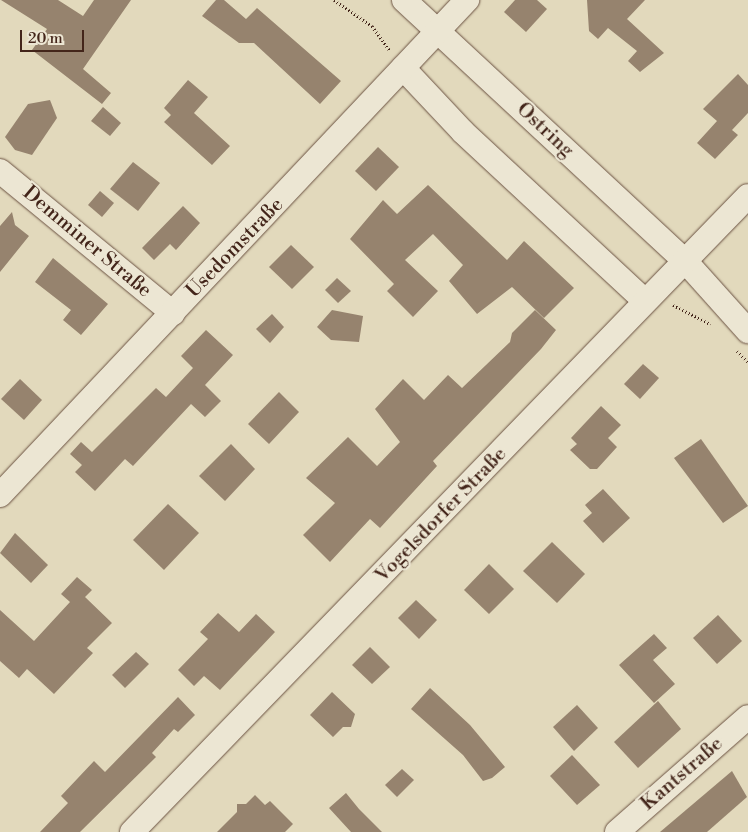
<!DOCTYPE html>
<meta charset="utf-8">
<style>
body{margin:0}
#map{position:relative;width:748px;height:832px;overflow:hidden;background:#e2d9bc;font-family:"Libre Bodoni",serif}
div>[style]{position:absolute}
[style*='--x']{left:calc(var(--x)*1px);top:calc(var(--y)*1px);width:calc(var(--w)*1px);rotate:calc(var(--a)*1deg)}
.building>*{inset:0;background:#96836e}
.path>*{height:3px;margin-top:-1.5px;transform-origin:0;background:repeating-linear-gradient(90deg,#43251a 0 1px,transparent 0 3.5px)}
.roads{filter:drop-shadow(0 0 1px #6b5242) drop-shadow(0 0 1px #6b5242)}
.minor>*{height:24px;margin:-12px;padding:0 12px;transform-origin:12px;border-radius:12px;background:#ece6d3}
span{translate:-50% -50%;white-space:nowrap;text-align:center;line-height:1.15;-webkit-text-stroke:4.5px #ece6d3;paint-order:stroke}
.street-label{font-size:20px;color:#43251a}
.scale{position:absolute;left:20px;top:30px;width:64px;height:22px;box-sizing:border-box;border:2px solid #43251a;border-top:0;padding-left:6px;font-size:15px;line-height:18px;white-space:nowrap;color:#43251a;-webkit-text-stroke:4px #ece6d3;paint-order:stroke}
</style>
<div id="map">
<div class="building">
<div style="clip-path:polygon(1px 0,58px 0,83px 16px,94px 0,131px 0,83px 69px,111px 93px,102px 104px,32px 50px,47px 29px)"></div>
<div style="clip-path:polygon(216px 0,224px 0,246px 19px,257px 8px,341px 81px,320px 104px,254px 43px,239px 43px,202px 16px)"></div>
<div style="clip-path:polygon(515px 0,537px 0,547px 9px,526px 32px,504px 12px)"></div>
<div style="clip-path:polygon(587px 0,645px 0,627px 19px,664px 53px,640px 72px,628px 61px,637px 51px,608px 28px,598px 39px,589px 31px)"></div>
<div style="clip-path:polygon(738px 74px,748px 85px,748px 113px,732px 130px,738px 135px,715px 159px,697px 143px,717px 121px,703px 109px)"></div>
<div style="clip-path:polygon(188px 80px,208px 97px,194px 113px,230px 146px,212px 165px,164px 122px,171px 115px,164px 108px)"></div>
<div style="clip-path:polygon(50px 100px,57px 118px,32px 155px,15px 150px,5px 137px,28px 104px)"></div>
<div style="clip-path:polygon(103px 107px,121px 123px,110px 136px,91px 121px)"></div>
<div style="clip-path:polygon(378px 147px,399px 167px,376px 191px,355px 171px)"></div>
<div style="clip-path:polygon(133px 162px,160px 183px,138px 211px,110px 189px)"></div>
<div style="clip-path:polygon(428px 185px,507px 260px,524px 241px,574px 288px,544px 318px,512px 287px,477px 314px,449px 281px,463px 265px,433px 234px,405px 260px,438px 291px,413px 317px,387px 291px,394px 284px,350px 239px,383px 200px,397px 214px)"></div>
<div style="clip-path:polygon(100px 191px,114px 203px,102px 217px,88px 205px)"></div>
<div style="clip-path:polygon(183px 206px,200px 223px,176px 250px,170px 244px,154px 260px,142px 248px)"></div>
<div style="clip-path:polygon(12px 212px,15px 225px,29px 236px,0 272px,0 226px)"></div>
<div style="clip-path:polygon(291px 245px,314px 267px,292px 289px,269px 267px)"></div>
<div style="clip-path:polygon(53px 258px,108px 304px,81px 335px,63px 320px,71px 310px,35px 282px)"></div>
<div style="clip-path:polygon(337px 278px,351px 291px,338px 303px,325px 290px)"></div>
<div style="clip-path:polygon(332px 310px,363px 316px,359px 342px,331px 340px,317px 327px)"></div>
<div style="clip-path:polygon(535px 310px,556px 330px,541px 349px,433px 461px,437px 466px,380px 528px,370px 519px,330px 562px,303px 535px,335px 503px,306px 478px,348px 437px,377px 466px,400px 442px,375px 409px,403px 379px,424px 400px,448px 375px,462px 388px,510px 342px,512px 333px)"></div>
<div style="clip-path:polygon(272px 314px,284px 327px,270px 343px,256px 329px)"></div>
<div style="clip-path:polygon(206px 330px,233px 355px,205px 385px,221px 401px,205px 417px,191px 404px,133px 466px,125px 459px,95px 491px,75px 472px,82px 465px,70px 454px,81px 442px,92px 452px,156px 388px,166px 397px,193px 368px,181px 356px)"></div>
<div style="clip-path:polygon(643px 364px,659px 378px,640px 399px,624px 384px)"></div>
<div style="clip-path:polygon(20px 379px,42px 400px,24px 420px,1px 399px)"></div>
<div style="clip-path:polygon(279px 392px,299px 412px,269px 444px,248px 424px)"></div>
<div style="clip-path:polygon(601px 406px,621px 425px,608px 438px,617px 447px,597px 469px,590px 469px,570px 450px,577px 444px,571px 438px)"></div>
<div style="clip-path:polygon(701px 439px,748px 506px,723px 523px,674px 458px)"></div>
<div style="clip-path:polygon(231px 444px,255px 469px,225px 501px,199px 476px)"></div>
<div style="clip-path:polygon(603px 489px,630px 518px,603px 543px,583px 521px,592px 513px,585px 505px)"></div>
<div style="clip-path:polygon(168px 504px,199px 533px,164px 570px,133px 540px)"></div>
<div style="clip-path:polygon(15px 533px,48px 565px,31px 583px,0 553px)"></div>
<div style="clip-path:polygon(552px 542px,585px 574px,557px 603px,523px 571px)"></div>
<div style="clip-path:polygon(489px 564px,514px 589px,489px 614px,464px 590px)"></div>
<div style="clip-path:polygon(77px 577px,92px 590px,85px 597px,112px 623px,87px 648px,93px 653px,54px 694px,27px 669px,19px 678px,0 661px,0 610px,34px 641px,70px 602px,61px 594px)"></div>
<div style="clip-path:polygon(416px 600px,437px 620px,419px 639px,398px 618px)"></div>
<div style="clip-path:polygon(218px 613px,239px 632px,256px 614px,275px 632px,220px 690px,204px 676px,194px 686px,178px 670px,208px 639px,200px 632px)"></div>
<div style="clip-path:polygon(718px 615px,742px 641px,717px 664px,693px 638px)"></div>
<div style="clip-path:polygon(654px 634px,667px 648px,653px 660px,675px 684px,654px 703px,619px 665px)"></div>
<div style="clip-path:polygon(370px 647px,390px 667px,372px 684px,352px 665px)"></div>
<div style="clip-path:polygon(136px 652px,149px 664px,125px 688px,112px 675px)"></div>
<div style="clip-path:polygon(430px 688px,470px 725px,505px 767px,492px 778px,483px 781px,463px 755px,411px 709px)"></div>
<div style="clip-path:polygon(332px 692px,355px 714px,351px 727px,343px 727px,333px 737px,310px 715px)"></div>
<div style="clip-path:polygon(178px 697px,195px 715px,178px 732px,174px 729px,152px 753px,156px 757px,80px 832px,40px 832px,68px 803px,61px 796px,94px 761px,105px 772px)"></div>
<div style="clip-path:polygon(658px 701px,681px 729px,638px 768px,614px 742px)"></div>
<div style="clip-path:polygon(577px 705px,598px 728px,574px 751px,553px 727px)"></div>
<div style="clip-path:polygon(572px 755px,600px 785px,577px 805px,550px 776px)"></div>
<div style="clip-path:polygon(402px 769px,414px 780px,397px 797px,385px 785px)"></div>
<div style="clip-path:polygon(732px 771px,747px 797px,707px 832px,660px 832px)"></div>
<div style="clip-path:polygon(346px 793px,359px 809px,382px 832px,351px 832px,329px 808px)"></div>
<div style="clip-path:polygon(255px 795px,265px 805px,270px 801px,293px 824px,285px 832px,217px 832px,237px 812px,237px 804px,246px 804px)"></div>
</div>
<div class="path">
<div style="--x:334;--y:0;--w:46;--a:34.4"></div>
<div style="--x:372;--y:26;--w:31;--a:54"></div>
<div style="--x:673;--y:305;--w:42;--a:27.2"></div>
<div style="--x:737;--y:351;--w:16;--a:45"></div>
</div>
<div class="roads">
<div class="minor">
<div style="--x:404;--y:0;--w:385;--a:42.9"></div>
<div style="--x:686;--y:262;--w:93;--a:48.1"></div>
<div style="--x:403;--y:68;--w:88;--a:46.8"></div>
<div style="--x:463;--y:132;--w:248;--a:42.9"></div>
<div style="--x:0;--y:171;--w:224;--a:39.4"></div>
<div style="--x:0;--y:495;--w:681;--a:-46.67"></div>
<div style="--x:132;--y:832;--w:885;--a:-45.92"></div>
<div style="--x:617;--y:832;--w:174;--a:-41.3"></div>
</div>
</div>
<div class="street-label">
<span style="left:545px;top:130px;rotate:43deg">Ostring</span>
<span style="left:87px;top:242px;rotate:40deg">Demminer Straße</span>
<span style="left:235px;top:248px;rotate:-46deg">Usedomstraße</span>
<span style="left:441px;top:515px;rotate:-46deg">Vogelsdorfer Straße</span>
<span style="left:682px;top:774px;rotate:-41deg">Kantstraße</span>
</div>
<div class="scale">20 m</div>
</div>
